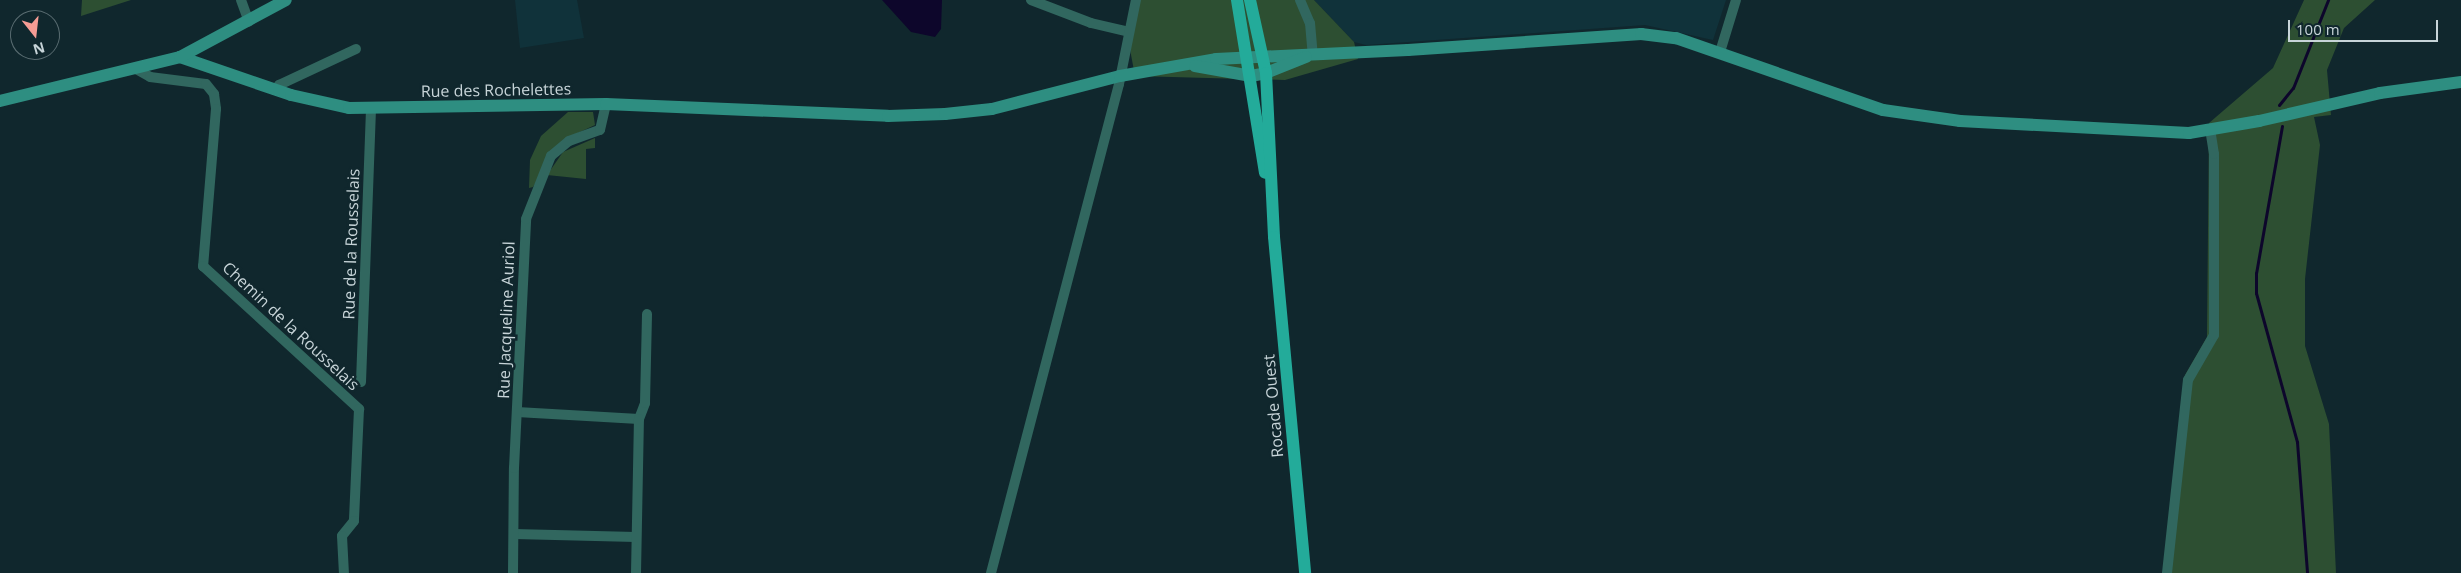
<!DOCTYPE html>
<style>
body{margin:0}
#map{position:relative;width:2461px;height:573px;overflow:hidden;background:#10272d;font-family:"Open Sans",sans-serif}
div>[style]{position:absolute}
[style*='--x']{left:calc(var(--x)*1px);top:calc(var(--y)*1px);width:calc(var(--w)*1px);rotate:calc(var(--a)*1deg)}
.built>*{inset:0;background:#10323a}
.green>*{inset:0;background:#2d4f32}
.water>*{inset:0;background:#0d062b}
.stream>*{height:3px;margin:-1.5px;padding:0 1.5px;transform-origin:1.5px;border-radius:1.5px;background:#0d062b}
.street>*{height:10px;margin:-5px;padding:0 5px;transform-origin:5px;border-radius:5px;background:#31675f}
.secondary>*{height:12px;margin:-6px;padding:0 6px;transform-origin:6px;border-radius:6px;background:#2e8e81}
.primary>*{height:12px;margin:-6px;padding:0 6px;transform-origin:6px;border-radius:6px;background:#23ab9a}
span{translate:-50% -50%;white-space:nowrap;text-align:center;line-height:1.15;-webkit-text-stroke:5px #10272d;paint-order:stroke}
.street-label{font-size:16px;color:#c7d4d8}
.north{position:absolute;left:10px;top:10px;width:50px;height:50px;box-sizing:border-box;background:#10272d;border:1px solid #596c71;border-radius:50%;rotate:164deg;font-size:14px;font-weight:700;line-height:20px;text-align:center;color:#c7d4d8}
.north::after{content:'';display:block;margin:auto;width:18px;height:22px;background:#f59c94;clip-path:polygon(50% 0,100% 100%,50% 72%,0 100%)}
.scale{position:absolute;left:2288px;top:20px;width:150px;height:22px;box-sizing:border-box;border:2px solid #c7d4d8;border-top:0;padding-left:6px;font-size:15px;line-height:18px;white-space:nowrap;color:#c7d4d8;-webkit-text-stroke:4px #10272d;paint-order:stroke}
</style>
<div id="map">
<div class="built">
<div style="clip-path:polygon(515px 0,577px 0,584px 38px,520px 48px)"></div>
<div style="clip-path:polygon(1314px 0,1726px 0,1713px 40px,1645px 25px,1366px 45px,1354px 42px)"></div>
</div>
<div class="green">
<div style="clip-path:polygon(82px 0,131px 0,81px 16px)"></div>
<div style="clip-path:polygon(1133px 0,1314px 0,1354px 42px,1358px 59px,1285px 80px,1135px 76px,1126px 28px)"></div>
<div style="clip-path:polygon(2304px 0,2375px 0,2344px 28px,2327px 70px,2331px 115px,2314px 117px,2320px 145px,2305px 279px,2305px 346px,2329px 424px,2336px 573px,2163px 573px,2185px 375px,2207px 337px,2209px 123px,2273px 68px)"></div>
<div style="clip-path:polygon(568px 112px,593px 112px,595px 125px,567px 138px,533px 187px,529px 188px,530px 160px,541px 136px)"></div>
<div style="clip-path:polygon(595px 138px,595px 148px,586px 149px,586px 179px,547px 175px,563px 152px)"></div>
</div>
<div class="water">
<div style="clip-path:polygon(882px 0,942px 0,941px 29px,935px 37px,911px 32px)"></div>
</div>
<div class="stream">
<div style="--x:2279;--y:105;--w:22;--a:-51"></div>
<div style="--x:2293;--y:88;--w:95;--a:-68.3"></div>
<div style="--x:2282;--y:126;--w:149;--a:100"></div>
<div style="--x:2256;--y:273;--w:20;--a:90"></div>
<div style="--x:2256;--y:293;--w:155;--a:74.6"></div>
<div style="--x:2297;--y:442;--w:131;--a:85.6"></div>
</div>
<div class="street">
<div style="--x:241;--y:0;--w:23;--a:70"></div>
<div style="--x:1031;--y:0;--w:64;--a:21"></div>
<div style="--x:1091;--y:23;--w:39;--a:13"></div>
<div style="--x:1300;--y:0;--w:25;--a:67"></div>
<div style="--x:1310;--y:23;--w:32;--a:85"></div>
<div style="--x:1720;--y:52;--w:54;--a:-72.9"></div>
<div style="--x:134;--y:68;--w:18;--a:29"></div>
<div style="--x:150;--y:77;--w:56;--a:7.1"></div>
<div style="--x:206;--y:84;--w:13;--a:51"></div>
<div style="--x:214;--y:94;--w:15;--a:82"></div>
<div style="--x:216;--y:109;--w:158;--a:94.7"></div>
<div style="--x:203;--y:266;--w:212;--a:42.5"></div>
<div style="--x:359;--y:409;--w:112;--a:92.6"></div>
<div style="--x:354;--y:521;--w:19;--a:129"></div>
<div style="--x:342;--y:536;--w:37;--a:87"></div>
<div style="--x:276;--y:90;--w:6;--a:-59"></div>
<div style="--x:279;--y:85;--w:85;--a:-25.1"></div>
<div style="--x:361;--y:382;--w:274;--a:-87.9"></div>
<div style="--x:517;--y:412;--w:122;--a:3.3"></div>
<div style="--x:639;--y:419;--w:17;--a:-69"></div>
<div style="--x:645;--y:403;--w:89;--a:-88.7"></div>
<div style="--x:514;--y:534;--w:122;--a:1.4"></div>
<div style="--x:513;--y:573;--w:105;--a:-89.5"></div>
<div style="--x:514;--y:468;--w:249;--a:-87.2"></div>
<div style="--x:526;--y:219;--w:68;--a:-68.4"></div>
<div style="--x:551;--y:156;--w:23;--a:-40"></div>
<div style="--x:569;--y:141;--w:33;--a:-20"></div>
<div style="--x:600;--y:130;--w:27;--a:-77"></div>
<div style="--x:636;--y:573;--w:154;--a:-88.9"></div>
<div style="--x:991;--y:573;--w:505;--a:-75.33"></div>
<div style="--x:1119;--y:84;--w:86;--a:-78.6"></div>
<div style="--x:2167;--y:573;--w:194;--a:-83.8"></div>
<div style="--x:2188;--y:380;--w:52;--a:-60"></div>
<div style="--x:2214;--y:335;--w:181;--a:-90"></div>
<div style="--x:2214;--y:154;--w:24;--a:-99"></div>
</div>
<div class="secondary">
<div style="--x:180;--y:57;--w:117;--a:18.9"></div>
<div style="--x:291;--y:95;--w:59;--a:12.6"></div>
<div style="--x:349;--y:108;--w:257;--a:-0.9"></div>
<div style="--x:606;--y:104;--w:282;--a:2.4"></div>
<div style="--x:888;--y:116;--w:57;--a:-2"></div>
<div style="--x:945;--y:114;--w:47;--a:-6.1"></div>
<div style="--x:992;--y:109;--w:132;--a:-14.5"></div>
<div style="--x:1120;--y:76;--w:97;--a:-10"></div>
<div style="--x:1216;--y:59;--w:192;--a:-2.7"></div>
<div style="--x:1408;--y:50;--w:234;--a:-3.9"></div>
<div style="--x:1641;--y:34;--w:35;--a:7"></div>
<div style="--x:1676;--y:38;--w:219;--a:19.2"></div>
<div style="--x:1883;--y:110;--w:78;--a:8.1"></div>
<div style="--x:1960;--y:121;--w:229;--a:3"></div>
<div style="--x:2189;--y:133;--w:71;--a:-9.7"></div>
<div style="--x:2259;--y:121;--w:124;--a:-13"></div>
<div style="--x:2380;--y:93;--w:82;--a:-7.7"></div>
<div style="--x:1195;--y:66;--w:57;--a:10.1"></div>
<div style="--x:1251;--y:76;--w:15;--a:-11"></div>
<div style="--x:1266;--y:73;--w:43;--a:-21.8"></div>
<div style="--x:0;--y:101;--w:185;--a:-13.7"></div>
<div style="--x:180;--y:57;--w:120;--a:-28.3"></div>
</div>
<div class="primary">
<div style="--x:1237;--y:0;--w:175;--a:80.8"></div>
<div style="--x:1250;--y:0;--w:75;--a:77.6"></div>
<div style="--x:1266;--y:73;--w:164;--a:87.2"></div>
<div style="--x:1274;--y:237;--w:337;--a:84.7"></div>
</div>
<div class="street-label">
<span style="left:496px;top:90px;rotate:-1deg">Rue des Rochelettes</span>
<span style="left:351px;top:244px;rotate:-88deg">Rue de la Rousselais</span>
<span style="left:506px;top:320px;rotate:-88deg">Rue Jacqueline Auriol</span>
<span style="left:291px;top:326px;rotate:43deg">Chemin de la Rousselais</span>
<span style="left:1273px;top:406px;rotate:-95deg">Rocade Ouest</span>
</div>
<div class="north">N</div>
<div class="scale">100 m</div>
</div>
